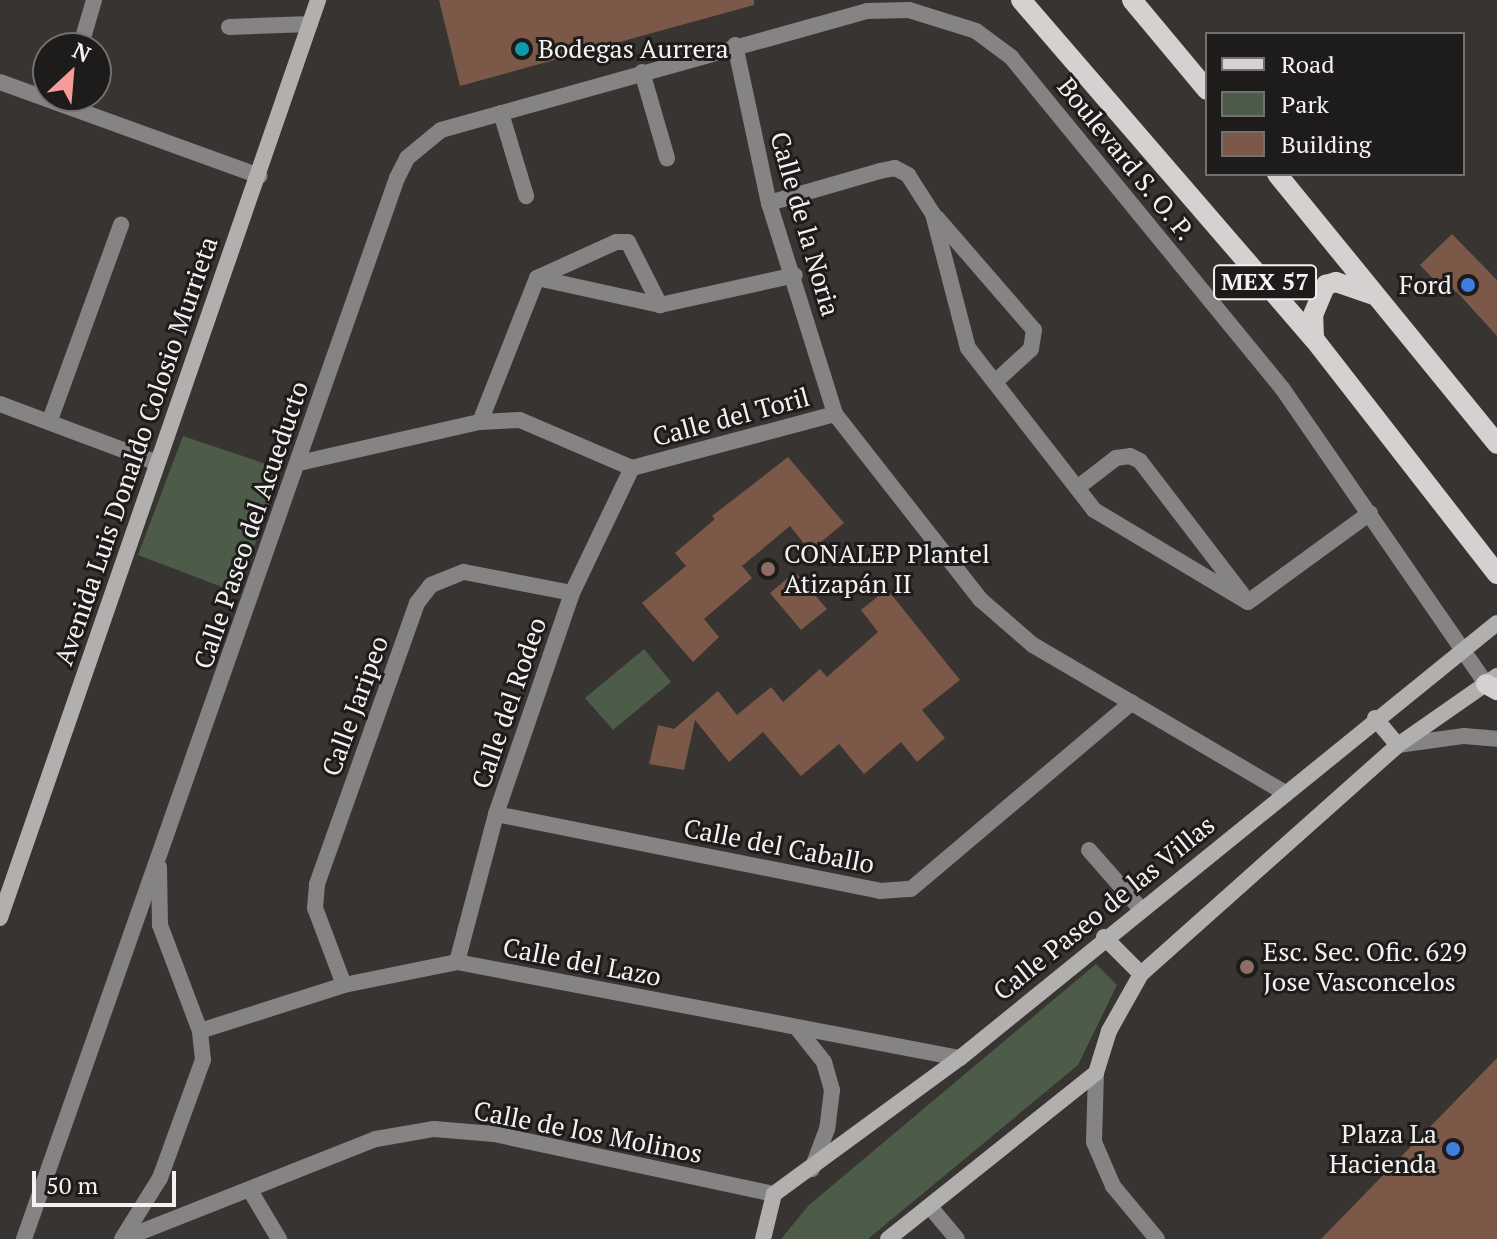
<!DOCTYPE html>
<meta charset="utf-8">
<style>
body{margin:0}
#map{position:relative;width:1497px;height:1239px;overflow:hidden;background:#373432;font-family:"PT Serif",serif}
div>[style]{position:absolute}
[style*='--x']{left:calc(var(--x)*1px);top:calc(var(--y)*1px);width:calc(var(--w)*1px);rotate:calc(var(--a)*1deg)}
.green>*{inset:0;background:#4c5c49}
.building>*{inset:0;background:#7b5848}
.street>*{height:16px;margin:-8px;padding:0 8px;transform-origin:8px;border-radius:8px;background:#858383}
.secondary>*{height:16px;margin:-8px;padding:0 8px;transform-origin:8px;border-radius:8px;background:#b2afaf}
.primary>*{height:20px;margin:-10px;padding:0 10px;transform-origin:10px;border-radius:10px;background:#d5d1d1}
.dots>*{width:22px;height:22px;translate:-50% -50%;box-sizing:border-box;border:4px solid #1d1c1b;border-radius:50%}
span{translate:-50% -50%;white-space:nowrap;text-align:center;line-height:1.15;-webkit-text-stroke:6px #1d1c1b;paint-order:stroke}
.shield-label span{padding:2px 6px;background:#1d1c1b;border:2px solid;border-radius:6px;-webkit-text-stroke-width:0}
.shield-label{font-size:24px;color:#f4f1f0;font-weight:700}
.poi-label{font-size:26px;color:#f4f1f0}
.left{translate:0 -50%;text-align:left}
.right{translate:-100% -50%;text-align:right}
.street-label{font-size:26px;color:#f4f1f0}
.legend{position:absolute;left:1205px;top:32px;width:260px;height:144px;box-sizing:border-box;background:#1d1c1b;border:2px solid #737170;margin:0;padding:10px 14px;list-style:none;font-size:24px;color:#f4f1f0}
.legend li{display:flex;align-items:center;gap:16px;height:40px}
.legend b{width:40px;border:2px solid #737170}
.north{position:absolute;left:32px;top:32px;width:80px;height:80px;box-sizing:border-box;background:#1d1c1b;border:2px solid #737170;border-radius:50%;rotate:26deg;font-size:22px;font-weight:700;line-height:32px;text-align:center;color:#f4f1f0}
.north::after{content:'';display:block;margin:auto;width:28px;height:36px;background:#f59b99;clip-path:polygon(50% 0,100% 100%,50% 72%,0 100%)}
.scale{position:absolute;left:32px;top:1171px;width:144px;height:36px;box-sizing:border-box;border:4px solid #f4f1f0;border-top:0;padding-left:10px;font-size:24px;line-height:28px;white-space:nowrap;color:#f4f1f0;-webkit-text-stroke:6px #1d1c1b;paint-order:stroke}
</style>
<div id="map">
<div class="green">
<div style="clip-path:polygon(183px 436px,281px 469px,238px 593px,138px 555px)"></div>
<div style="clip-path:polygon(644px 649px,671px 682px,613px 730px,585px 698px)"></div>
<div style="clip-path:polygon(1096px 964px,1117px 985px,1078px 1065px,868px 1239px,781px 1239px,809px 1205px)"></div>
</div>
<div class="building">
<div style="clip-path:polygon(439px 0,754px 0,754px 5px,460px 86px)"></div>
<div style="clip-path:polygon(1452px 234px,1497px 280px,1497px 336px,1456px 291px,1449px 296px,1420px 265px)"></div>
<div style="clip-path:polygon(788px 457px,844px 523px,810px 551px,790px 526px,742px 566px,752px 578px,704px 619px,719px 637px,693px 662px,642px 603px,686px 566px,675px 553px,715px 519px,712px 516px)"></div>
<div style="clip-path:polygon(795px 572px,827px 609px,801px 630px,770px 593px)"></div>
<div style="clip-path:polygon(887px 589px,960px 680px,922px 710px,945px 738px,917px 762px,901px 742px,864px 774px,839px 744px,801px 776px,763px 732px,729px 762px,695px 720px,684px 770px,649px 764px,658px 725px,674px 729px,718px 691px,737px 715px,771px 687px,783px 702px,820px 669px,827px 677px,878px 632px,861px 610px)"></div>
<div style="clip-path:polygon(1497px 1058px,1497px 1239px,1321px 1239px)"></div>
</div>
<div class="street">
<div style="--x:229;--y:27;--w:81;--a:-2.1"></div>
<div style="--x:735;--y:45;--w:162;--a:77.9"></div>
<div style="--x:769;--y:203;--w:221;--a:72.6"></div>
<div style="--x:835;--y:414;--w:236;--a:51.9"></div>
<div style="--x:981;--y:600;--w:69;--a:40.9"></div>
<div style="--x:1033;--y:645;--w:291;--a:30.4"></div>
<div style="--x:80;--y:48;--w:50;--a:-73.7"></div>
<div style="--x:642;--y:72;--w:90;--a:73.8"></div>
<div style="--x:0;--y:82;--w:276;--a:19.9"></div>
<div style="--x:501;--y:113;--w:87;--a:73.2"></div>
<div style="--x:769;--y:203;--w:116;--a:-16.1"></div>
<div style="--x:880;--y:171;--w:15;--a:-11"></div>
<div style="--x:895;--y:168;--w:15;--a:28"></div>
<div style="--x:908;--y:175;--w:46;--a:57.3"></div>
<div style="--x:933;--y:214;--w:138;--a:75.4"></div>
<div style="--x:968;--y:348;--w:205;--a:52.1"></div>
<div style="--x:1094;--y:510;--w:179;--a:30.9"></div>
<div style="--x:937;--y:218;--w:148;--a:49.1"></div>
<div style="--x:1034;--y:330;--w:19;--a:99"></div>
<div style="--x:1031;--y:349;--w:49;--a:137.5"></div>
<div style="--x:537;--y:278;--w:126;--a:12.4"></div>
<div style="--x:660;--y:305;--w:138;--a:-12.5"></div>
<div style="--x:0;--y:404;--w:165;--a:20.5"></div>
<div style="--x:50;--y:420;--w:208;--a:-70"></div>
<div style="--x:480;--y:422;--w:155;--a:-68.4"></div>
<div style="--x:537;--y:278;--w:87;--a:-24.5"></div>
<div style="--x:616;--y:242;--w:12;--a:0"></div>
<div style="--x:628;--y:242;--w:71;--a:63.1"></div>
<div style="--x:299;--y:463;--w:186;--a:-12.8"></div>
<div style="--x:480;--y:422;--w:40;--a:-2.9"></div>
<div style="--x:520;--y:420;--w:122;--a:23.2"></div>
<div style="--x:632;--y:468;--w:210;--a:-14.9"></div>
<div style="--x:1077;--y:488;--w:49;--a:-37.6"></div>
<div style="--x:1116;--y:458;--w:14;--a:-8"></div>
<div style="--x:1130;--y:456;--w:11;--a:27"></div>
<div style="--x:1140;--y:461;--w:168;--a:52.5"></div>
<div style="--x:1248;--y:602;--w:151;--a:-36.1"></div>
<div style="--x:1398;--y:745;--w:67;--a:-7.8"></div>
<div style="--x:1464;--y:736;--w:33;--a:5"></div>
<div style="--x:496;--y:814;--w:392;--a:11.3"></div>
<div style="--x:880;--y:891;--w:31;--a:-4"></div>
<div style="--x:911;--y:889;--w:289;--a:-40.2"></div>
<div style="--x:1089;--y:850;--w:77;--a:48.7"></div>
<div style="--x:457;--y:962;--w:153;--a:-75.2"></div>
<div style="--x:496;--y:814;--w:234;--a:-71"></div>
<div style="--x:572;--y:593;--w:139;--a:-64.4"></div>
<div style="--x:344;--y:985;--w:82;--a:-110.6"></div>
<div style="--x:315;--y:908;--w:24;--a:-85"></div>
<div style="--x:317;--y:884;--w:298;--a:-70.4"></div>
<div style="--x:417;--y:603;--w:23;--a:-52"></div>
<div style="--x:431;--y:585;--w:35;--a:-22"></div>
<div style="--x:464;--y:572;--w:110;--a:11"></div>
<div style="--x:797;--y:1028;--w:43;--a:51.5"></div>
<div style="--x:824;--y:1062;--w:29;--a:74"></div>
<div style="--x:832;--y:1090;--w:39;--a:97"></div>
<div style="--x:827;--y:1129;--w:43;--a:110.6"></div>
<div style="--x:200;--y:1031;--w:151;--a:-17.7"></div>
<div style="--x:344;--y:985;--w:115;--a:-11.5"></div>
<div style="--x:457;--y:962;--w:512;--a:10.81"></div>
<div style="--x:1096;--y:1073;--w:69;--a:91.7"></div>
<div style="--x:1094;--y:1142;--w:48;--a:66.6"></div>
<div style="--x:1113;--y:1186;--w:69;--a:50.3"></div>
<div style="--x:251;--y:1192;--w:55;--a:59.2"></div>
<div style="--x:931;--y:1208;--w:40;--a:50"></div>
<div style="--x:24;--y:1239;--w:1125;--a:-70.63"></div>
<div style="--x:397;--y:178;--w:22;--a:-63"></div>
<div style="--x:407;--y:158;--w:44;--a:-39.5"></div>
<div style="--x:441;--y:130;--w:442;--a:-15.6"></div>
<div style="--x:867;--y:11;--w:42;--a:-1.4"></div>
<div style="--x:909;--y:10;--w:70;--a:17.4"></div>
<div style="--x:976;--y:31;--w:44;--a:36.6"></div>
<div style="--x:1011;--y:57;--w:428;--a:50.7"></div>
<div style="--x:1282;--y:388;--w:359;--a:55.4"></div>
<div style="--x:122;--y:1239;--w:72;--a:-58.1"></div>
<div style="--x:160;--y:1178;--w:126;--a:-70"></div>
<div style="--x:203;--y:1060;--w:29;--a:-96"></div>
<div style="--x:200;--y:1031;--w:113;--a:-110.7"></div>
<div style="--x:160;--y:925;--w:58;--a:-91"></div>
<div style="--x:123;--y:1239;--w:272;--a:-21.6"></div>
<div style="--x:376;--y:1139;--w:59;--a:-9.8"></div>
<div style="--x:434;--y:1129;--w:60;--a:4.8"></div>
<div style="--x:494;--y:1134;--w:286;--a:12.1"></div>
</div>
<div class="secondary">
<div style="--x:1375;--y:718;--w:35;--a:50"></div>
<div style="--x:0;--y:918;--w:972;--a:-70.89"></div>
<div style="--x:1104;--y:937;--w:52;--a:45"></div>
<div style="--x:763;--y:1239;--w:46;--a:-76.3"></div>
<div style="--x:774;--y:1194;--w:230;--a:-36.2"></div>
<div style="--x:960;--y:1058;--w:691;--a:-39.01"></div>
<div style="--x:888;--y:1239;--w:266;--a:-38.6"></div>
<div style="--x:1096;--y:1073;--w:44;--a:-72.8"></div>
<div style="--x:1109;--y:1031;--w:65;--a:-60.7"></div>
<div style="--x:1141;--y:974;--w:344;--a:-41.7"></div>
<div style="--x:1398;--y:745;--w:121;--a:-34.9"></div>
</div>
<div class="primary">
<div style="--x:1021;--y:0;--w:448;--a:49.2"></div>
<div style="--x:1314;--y:339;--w:298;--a:52.1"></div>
<div style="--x:1132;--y:0;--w:117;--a:50.2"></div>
<div style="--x:1277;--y:174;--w:348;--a:50.8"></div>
<div style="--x:1314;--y:339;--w:24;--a:-92"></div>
<div style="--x:1313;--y:315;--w:33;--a:-67"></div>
<div style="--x:1326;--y:285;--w:10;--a:-17"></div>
<div style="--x:1336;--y:282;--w:40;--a:18.9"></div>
<div style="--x:1486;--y:684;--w:13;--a:29"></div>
</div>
<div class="dots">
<div style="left:522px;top:49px;background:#0f9aa8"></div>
<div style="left:1468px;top:285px;background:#3f7fe0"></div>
<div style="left:768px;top:569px;background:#8d6e63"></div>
<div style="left:1247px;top:967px;background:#8d6e63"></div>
<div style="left:1453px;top:1149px;background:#3f7fe0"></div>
</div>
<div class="shield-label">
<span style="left:1265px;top:282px">MEX 57</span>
</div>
<div class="poi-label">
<span class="left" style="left:538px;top:49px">Bodegas Aurrera</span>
<span class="right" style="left:1452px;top:285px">Ford</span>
<span class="left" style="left:784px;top:569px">CONALEP Plantel<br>Atizapán II</span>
<span class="left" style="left:1263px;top:967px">Esc. Sec. Ofic. 629<br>Jose Vasconcelos</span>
<span class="right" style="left:1437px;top:1149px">Plaza La<br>Hacienda</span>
</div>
<div class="street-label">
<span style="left:1126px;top:159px;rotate:51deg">Boulevard S. O. P.</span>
<span style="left:805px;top:224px;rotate:74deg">Calle de la Noria</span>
<span style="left:731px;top:417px;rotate:-15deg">Calle del Toril</span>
<span style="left:136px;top:451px;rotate:-71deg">Avenida Luis Donaldo Colosio Murrieta</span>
<span style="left:251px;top:525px;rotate:-71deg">Calle Paseo del Acueducto</span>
<span style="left:509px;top:703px;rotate:-71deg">Calle del Rodeo</span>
<span style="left:355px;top:706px;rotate:-70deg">Calle Jaripeo</span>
<span style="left:779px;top:846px;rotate:11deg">Calle del Caballo</span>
<span style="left:1104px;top:908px;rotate:-39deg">Calle Paseo de las Villas</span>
<span style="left:582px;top:962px;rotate:11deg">Calle del Lazo</span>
<span style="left:588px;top:1132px;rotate:11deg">Calle de los Molinos</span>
</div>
<ul class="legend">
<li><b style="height:10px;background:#d5d1d1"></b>Road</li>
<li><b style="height:22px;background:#4c5c49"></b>Park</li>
<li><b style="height:22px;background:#7b5848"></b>Building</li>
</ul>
<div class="north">N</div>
<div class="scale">50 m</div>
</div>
